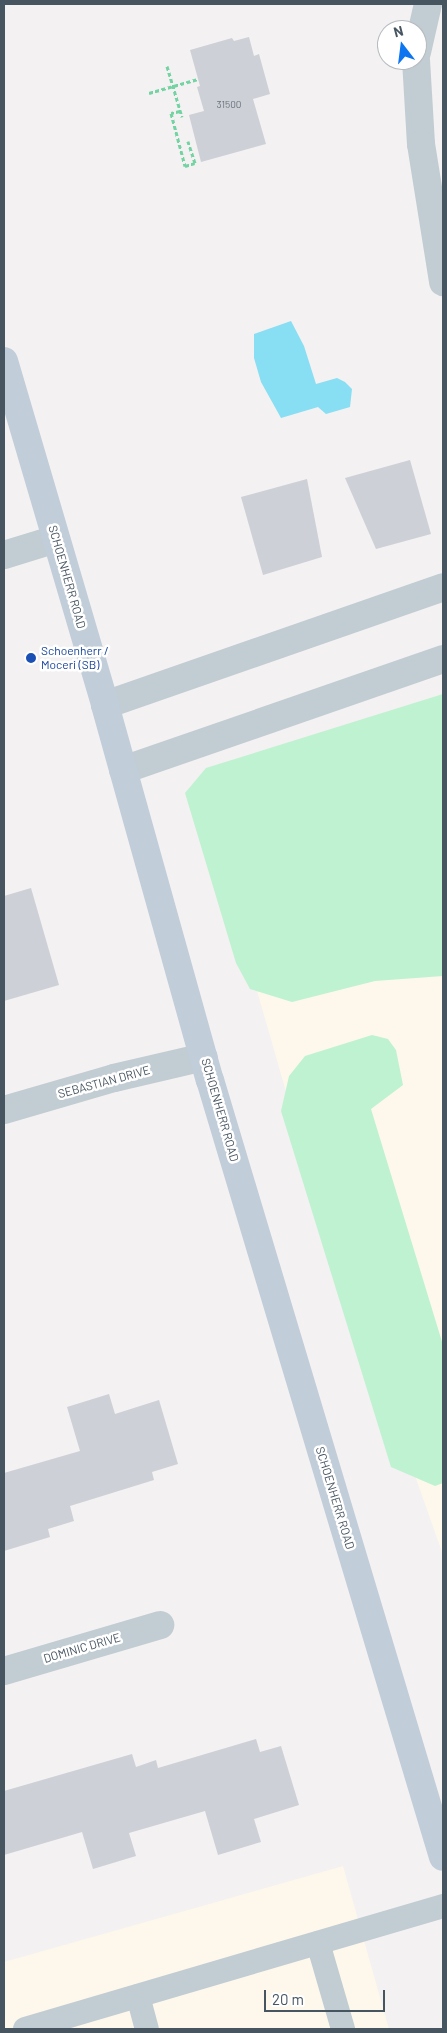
<!DOCTYPE html>
<style>
body{margin:0}
#map{position:relative;width:447px;height:2033px;overflow:hidden;background:#f3f1f1;font-family:Barlow,sans-serif}
div>[style]{position:absolute}
[style*='--x']{left:calc(var(--x)*1px);top:calc(var(--y)*1px);width:calc(var(--w)*1px);rotate:calc(var(--a)*1deg)}
.commercial>*{inset:0;background:#fdf8eb}
.green>*{inset:0;background:#bef2d1}
.water>*{inset:0;background:#88def2}
.building>*{inset:0;background:#cdd0d6}
.path>*{height:3px;margin-top:-1.5px;transform-origin:0;background:repeating-linear-gradient(90deg,#73d3a2 0 4px,transparent 0 6.5px)}
.lane>*{height:24px;margin:-12px;padding:0 12px;transform-origin:12px;border-radius:12px;background:#c1ccd3}
.street>*{height:28px;margin:-14px;padding:0 14px;transform-origin:14px;border-radius:14px;background:#c1ccd3}
.secondary>*{height:28px;margin:-14px;padding:0 14px;transform-origin:14px;border-radius:14px;background:#c1cdd9}
.dots>*{width:14px;height:14px;translate:-50% -50%;box-sizing:border-box;border:2px solid #fff;border-radius:50%}
span{translate:-50% -50%;white-space:nowrap;text-align:center;line-height:1.15;-webkit-text-stroke:5px #fff;paint-order:stroke}
.number-label{font-size:10px;color:#68747e}
.number-label span{-webkit-text-stroke-width:0}
.street-label{font-size:12px;color:#475560}
.transit-label{font-size:12px;color:#164399}
.left{translate:0 -50%;text-align:left}
.frame{position:absolute;inset:0;border:5px solid #475560;pointer-events:none}
.north{position:absolute;left:377px;top:20px;width:50px;height:50px;box-sizing:border-box;background:#fff;border:1px solid #b5bbbf;border-radius:50%;rotate:345deg;font-size:14px;font-weight:700;line-height:20px;text-align:center;color:#475560}
.north::after{content:'';display:block;margin:auto;width:18px;height:22px;background:#0e75f0;clip-path:polygon(50% 0,100% 100%,50% 72%,0 100%)}
.scale{position:absolute;left:264px;top:1990px;width:121px;height:22px;box-sizing:border-box;border:2px solid #475560;border-top:0;padding-left:6px;font-size:15px;line-height:18px;white-space:nowrap;color:#475560;-webkit-text-stroke:4px #fff;paint-order:stroke}
</style>
<div id="map">
<div class="commercial">
<div style="clip-path:polygon(443px 900px,443px 1555px,414px 1473px,386px 1439px,253px 977px)"></div>
<div style="clip-path:polygon(343px 1866px,389px 2029px,4px 2029px,4px 1962px)"></div>
</div>
<div class="green">
<div style="clip-path:polygon(443px 694px,443px 976px,375px 981px,292px 1002px,250px 989px,236px 963px,185px 793px,206px 768px)"></div>
<div style="clip-path:polygon(372px 1035px,388px 1039px,396px 1050px,403px 1085px,371px 1109px,443px 1345px,443px 1483px,435px 1486px,391px 1467px,281px 1111px,289px 1076px,305px 1056px)"></div>
</div>
<div class="water">
<div style="clip-path:polygon(291px 321px,304px 346px,316px 384px,337px 378px,345px 382px,352px 389px,350px 407px,326px 414px,318px 407px,281px 418px,261px 382px,254px 358px,254px 334px)"></div>
</div>
<div class="building">
<div style="clip-path:polygon(249px 37px,254px 56px,259px 54px,270px 94px,253px 99px,266px 144px,201px 162px,189px 115px,204px 111px,197px 87px,200px 86px,190px 50px,232px 38px,234px 41px)"></div>
<div style="clip-path:polygon(410px 460px,431px 534px,376px 549px,345px 478px)"></div>
<div style="clip-path:polygon(307px 479px,322px 557px,263px 575px,241px 497px)"></div>
<div style="clip-path:polygon(31px 888px,59px 985px,4px 1001px,4px 896px)"></div>
<div style="clip-path:polygon(109px 1394px,115px 1414px,159px 1400px,178px 1464px,152px 1472px,154px 1480px,70px 1506px,74px 1521px,48px 1529px,50px 1537px,4px 1551px,4px 1473px,80px 1451px,67px 1407px)"></div>
<div style="clip-path:polygon(256px 1739px,260px 1752px,281px 1746px,299px 1805px,254px 1819px,261px 1842px,218px 1855px,205px 1811px,129px 1833px,136px 1856px,93px 1869px,82px 1832px,4px 1855px,4px 1791px,132px 1754px,136px 1767px,156px 1760px,158px 1768px)"></div>
</div>
<div class="path">
<div style="--x:167;--y:66;--w:53;--a:73.6"></div>
<div style="--x:149;--y:93;--w:51;--a:-15.9"></div>
<div style="--x:180;--y:111;--w:9;--a:167"></div>
<div style="--x:171;--y:113;--w:55;--a:75.2"></div>
<div style="--x:185;--y:166;--w:10;--a:-17"></div>
<div style="--x:195;--y:163;--w:23;--a:-108"></div>
</div>
<div class="lane">
<div style="--x:318;--y:1943;--w:90;--a:73.8"></div>
<div style="--x:138;--y:1996;--w:34;--a:75"></div>
<div style="--x:25;--y:2029;--w:436;--a:-16.4"></div>
</div>
<div class="street">
<div style="--x:417;--y:52;--w:49;--a:-77.1"></div>
<div style="--x:416;--y:60;--w:84;--a:86.6"></div>
<div style="--x:421;--y:144;--w:140;--a:80.9"></div>
<div style="--x:4;--y:555;--w:54;--a:-17.1"></div>
<div style="--x:105;--y:705;--w:358;--a:-19.2"></div>
<div style="--x:123;--y:770;--w:339;--a:-19.1"></div>
<div style="--x:4;--y:1110;--w:115;--a:-16.2"></div>
<div style="--x:114;--y:1078;--w:92;--a:-13.1"></div>
<div style="--x:4;--y:1671;--w:163;--a:-16.4"></div>
</div>
<div class="secondary">
<div style="--x:4;--y:361;--w:359;--a:73.6"></div>
<div style="--x:105;--y:705;--w:389;--a:74.4"></div>
<div style="--x:210;--y:1080;--w:811;--a:73.31"></div>
</div>
<div class="dots">
<div style="left:31px;top:658px;background:#1a4fb4"></div>
</div>
<div class="number-label">
<span style="left:229px;top:105px">31500</span>
</div>
<div class="street-label">
<span style="left:67px;top:577px;rotate:74deg">SCHOENHERR ROAD</span>
<span style="left:104px;top:1082px;rotate:-15deg">SEBASTIAN DRIVE</span>
<span style="left:220px;top:1110px;rotate:74deg">SCHOENHERR ROAD</span>
<span style="left:335px;top:1498px;rotate:73deg">SCHOENHERR ROAD</span>
<span style="left:82px;top:1648px;rotate:-16deg">DOMINIC DRIVE</span>
</div>
<div class="transit-label">
<span class="left" style="left:41px;top:658px">Schoenherr /<br>Moceri (SB)</span>
</div>
<div class="frame"></div>
<div class="north">N</div>
<div class="scale">20 m</div>
</div>
